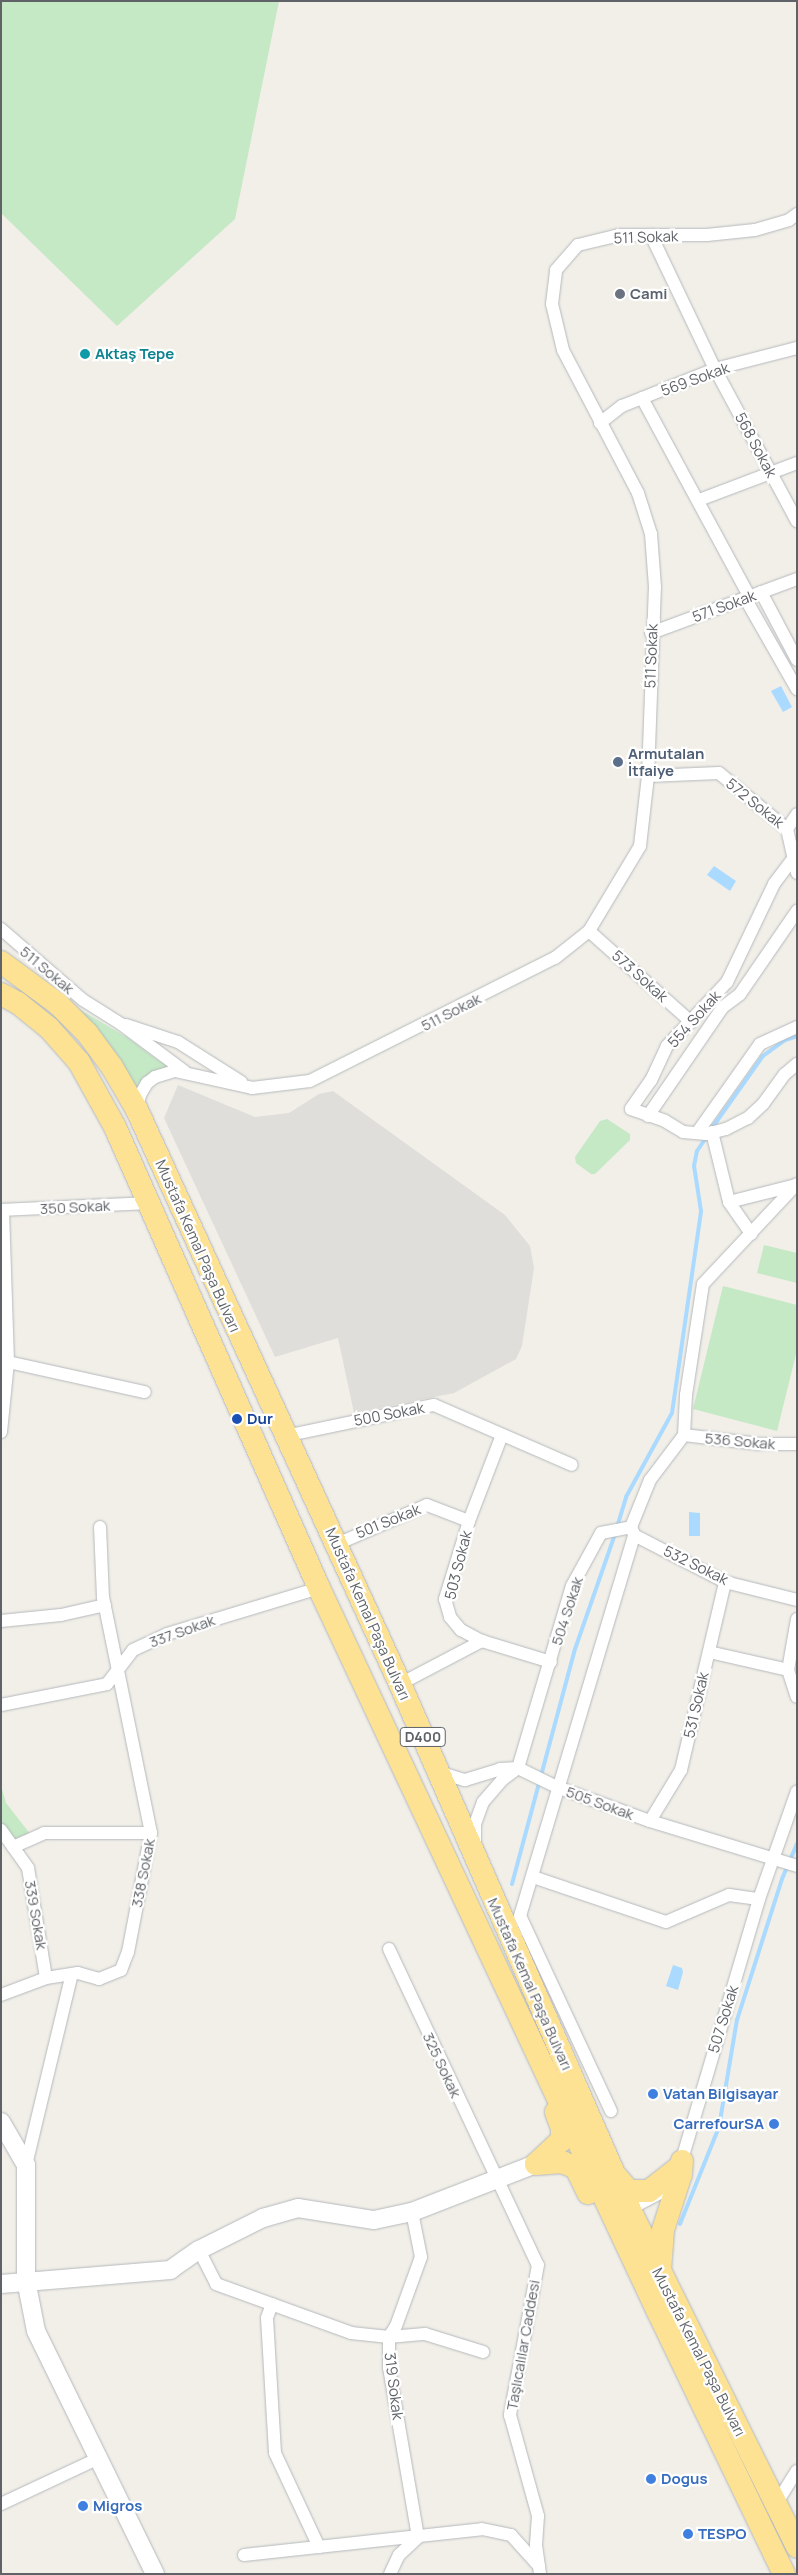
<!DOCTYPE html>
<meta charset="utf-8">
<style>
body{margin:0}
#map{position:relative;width:798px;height:2575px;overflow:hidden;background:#f1efe8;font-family:Manrope,sans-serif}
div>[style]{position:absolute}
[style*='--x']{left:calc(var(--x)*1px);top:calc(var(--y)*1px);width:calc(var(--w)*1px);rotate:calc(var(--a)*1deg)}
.industrial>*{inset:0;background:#e0deda}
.green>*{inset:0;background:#c5e8c5}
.water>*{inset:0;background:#aadaff}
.stream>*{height:4px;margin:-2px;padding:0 2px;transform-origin:2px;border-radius:2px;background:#aadaff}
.roads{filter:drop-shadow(0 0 1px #b5b8bc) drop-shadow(0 0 1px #b5b8bc)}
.street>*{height:12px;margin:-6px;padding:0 6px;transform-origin:6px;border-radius:6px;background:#fff}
.secondary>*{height:18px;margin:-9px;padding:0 9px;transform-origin:9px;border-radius:9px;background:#fff}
.highway>*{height:22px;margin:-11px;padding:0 11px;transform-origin:11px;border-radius:11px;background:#fde293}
.dots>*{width:14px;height:14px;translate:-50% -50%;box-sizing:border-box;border:2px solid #fff;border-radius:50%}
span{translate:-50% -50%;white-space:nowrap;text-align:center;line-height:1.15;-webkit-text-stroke:4.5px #fff;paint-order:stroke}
.shield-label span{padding:1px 4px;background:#fff;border:1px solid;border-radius:4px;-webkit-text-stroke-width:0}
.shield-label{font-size:14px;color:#5f6368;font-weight:700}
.street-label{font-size:15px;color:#5f6368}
.worship-label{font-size:15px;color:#5b616d;font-weight:700}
.left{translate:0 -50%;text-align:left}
.culture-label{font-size:15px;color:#0d838f;font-weight:700}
.service-label{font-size:15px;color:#4e5e75;font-weight:700}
.transit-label{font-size:15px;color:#164399;font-weight:700}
.shop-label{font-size:15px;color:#366cbe;font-weight:700}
.right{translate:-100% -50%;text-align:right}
.frame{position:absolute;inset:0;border:2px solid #5f6368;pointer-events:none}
</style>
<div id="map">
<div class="industrial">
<div style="clip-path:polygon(178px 1085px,255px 1117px,289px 1113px,319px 1094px,333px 1091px,505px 1215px,530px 1246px,534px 1268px,522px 1346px,516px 1359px,454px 1393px,354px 1413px,338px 1338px,275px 1357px,164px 1118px)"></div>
</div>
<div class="green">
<div style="clip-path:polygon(1px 1px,279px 1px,235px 219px,117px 326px,1px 213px)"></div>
<div style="clip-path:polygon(79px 1009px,128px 1038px,159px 1061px,171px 1066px,136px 1092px)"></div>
<div style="clip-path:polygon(607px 1119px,630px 1134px,630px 1140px,595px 1174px,591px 1174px,576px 1163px,575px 1157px,600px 1121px)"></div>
<div style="clip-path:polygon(764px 1245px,797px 1253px,797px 1283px,757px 1273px)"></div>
<div style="clip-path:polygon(723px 1286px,797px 1305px,797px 1350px,777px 1431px,693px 1409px)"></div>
<div style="clip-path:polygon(1px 1786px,6px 1803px,31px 1835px,14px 1844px,1px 1826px)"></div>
</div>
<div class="water">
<div style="clip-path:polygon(781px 686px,792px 707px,783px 712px,771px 691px)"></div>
<div style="clip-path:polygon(714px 866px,736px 881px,730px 891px,707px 875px)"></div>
<div style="clip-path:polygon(689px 1512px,700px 1513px,700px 1536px,689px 1536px)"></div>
<div style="clip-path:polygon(673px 1965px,682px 1968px,683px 1972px,678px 1990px,666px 1986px)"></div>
</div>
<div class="stream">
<div style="--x:712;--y:1128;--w:88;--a:-54.7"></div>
<div style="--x:763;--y:1056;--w:27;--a:-36"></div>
<div style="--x:785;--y:1040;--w:13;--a:-18"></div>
<div style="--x:617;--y:1527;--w:31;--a:-73"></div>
<div style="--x:626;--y:1497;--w:96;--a:-61.3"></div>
<div style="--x:672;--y:1413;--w:204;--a:-81.8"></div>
<div style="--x:701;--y:1211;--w:46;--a:-98.8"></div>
<div style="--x:694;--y:1166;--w:15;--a:-79"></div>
<div style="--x:697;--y:1151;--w:18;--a:-56"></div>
<div style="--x:512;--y:1884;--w:240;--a:-75"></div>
<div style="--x:574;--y:1652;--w:125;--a:-70.8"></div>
<div style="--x:680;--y:2224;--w:105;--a:-68.1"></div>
<div style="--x:719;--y:2127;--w:109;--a:-80.5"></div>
<div style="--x:737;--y:2020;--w:148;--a:-72.3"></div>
<div style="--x:782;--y:1879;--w:38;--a:-67"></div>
</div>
<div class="roads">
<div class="street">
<div style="--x:651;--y:235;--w:148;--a:64.5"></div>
<div style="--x:715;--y:369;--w:173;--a:61.7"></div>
<div style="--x:642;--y:398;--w:225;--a:61.6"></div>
<div style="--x:600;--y:423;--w:28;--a:-38"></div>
<div style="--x:622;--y:406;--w:100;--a:-21.7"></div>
<div style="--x:715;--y:369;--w:85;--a:-14.4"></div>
<div style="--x:699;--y:500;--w:105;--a:-20.7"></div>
<div style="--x:761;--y:592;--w:77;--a:62.1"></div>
<div style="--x:745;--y:598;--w:105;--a:60.3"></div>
<div style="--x:651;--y:633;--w:156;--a:-20.3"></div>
<div style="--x:648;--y:776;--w:71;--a:-2.4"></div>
<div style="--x:719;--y:773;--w:88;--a:39.5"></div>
<div style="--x:787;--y:829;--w:45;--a:77.2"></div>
<div style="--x:787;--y:829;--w:18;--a:-56"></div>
<div style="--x:792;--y:860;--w:30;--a:127"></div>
<div style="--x:774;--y:884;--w:109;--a:115.6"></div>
<div style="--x:727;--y:982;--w:88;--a:133.2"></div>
<div style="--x:667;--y:1046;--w:38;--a:115"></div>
<div style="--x:651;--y:1080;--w:35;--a:125"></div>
<div style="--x:631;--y:1109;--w:36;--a:19"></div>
<div style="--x:665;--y:1121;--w:21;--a:31"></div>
<div style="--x:683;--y:1132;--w:23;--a:5"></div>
<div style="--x:706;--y:1134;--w:21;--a:-14"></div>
<div style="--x:726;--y:1129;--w:25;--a:-27"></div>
<div style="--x:748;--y:1118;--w:21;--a:-43"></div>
<div style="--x:763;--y:1104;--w:37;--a:-54"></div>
<div style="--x:785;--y:1074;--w:16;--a:-40"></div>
<div style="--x:1;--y:929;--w:108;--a:40.9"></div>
<div style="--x:83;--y:1000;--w:45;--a:32.3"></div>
<div style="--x:121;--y:1024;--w:79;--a:36.7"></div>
<div style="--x:589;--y:931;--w:137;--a:41.7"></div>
<div style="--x:126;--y:1025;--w:55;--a:18.1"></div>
<div style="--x:178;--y:1042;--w:75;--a:32.4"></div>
<div style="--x:137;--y:1110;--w:15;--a:-79"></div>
<div style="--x:140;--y:1095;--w:14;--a:-60"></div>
<div style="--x:147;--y:1083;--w:10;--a:-37"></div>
<div style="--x:155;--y:1077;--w:21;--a:-17"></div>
<div style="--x:175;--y:1071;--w:79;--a:12.4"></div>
<div style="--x:252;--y:1088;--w:58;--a:-6.9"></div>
<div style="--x:310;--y:1081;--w:274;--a:-26.7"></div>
<div style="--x:555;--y:958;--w:43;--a:-38.5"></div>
<div style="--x:589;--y:931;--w:99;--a:-59"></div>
<div style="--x:640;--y:846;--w:70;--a:-83.5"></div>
<div style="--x:648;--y:776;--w:189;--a:-87.9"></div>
<div style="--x:655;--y:587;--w:53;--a:-94.3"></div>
<div style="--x:651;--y:534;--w:43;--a:-107.6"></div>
<div style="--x:638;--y:493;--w:161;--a:-117.7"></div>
<div style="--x:563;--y:350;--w:47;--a:-103.4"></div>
<div style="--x:552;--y:304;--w:34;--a:-83"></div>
<div style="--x:556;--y:270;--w:33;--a:-49"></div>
<div style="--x:578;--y:245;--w:42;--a:-13.7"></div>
<div style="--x:619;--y:235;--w:88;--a:0"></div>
<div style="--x:707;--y:235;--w:48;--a:-5.9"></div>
<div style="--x:755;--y:230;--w:35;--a:-16"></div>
<div style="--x:789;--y:220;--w:10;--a:-37"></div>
<div style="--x:648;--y:1116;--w:132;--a:-55.5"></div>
<div style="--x:723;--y:1007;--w:21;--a:-37"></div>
<div style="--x:740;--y:994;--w:101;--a:-55.5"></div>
<div style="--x:712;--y:1132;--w:72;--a:76.3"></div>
<div style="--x:729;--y:1202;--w:39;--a:55"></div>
<div style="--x:697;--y:1133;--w:109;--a:-54.7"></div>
<div style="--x:760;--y:1044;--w:41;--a:-24.7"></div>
<div style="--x:729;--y:1202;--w:69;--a:-14.2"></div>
<div style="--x:1;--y:1210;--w:148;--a:-2.7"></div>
<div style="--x:8;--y:1362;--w:140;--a:12.4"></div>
<div style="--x:1;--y:1432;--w:70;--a:-84.3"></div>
<div style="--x:8;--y:1362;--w:152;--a:-91.9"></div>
<div style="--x:502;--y:1435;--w:92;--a:111"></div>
<div style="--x:469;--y:1521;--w:82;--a:107.1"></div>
<div style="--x:445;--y:1599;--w:19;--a:74"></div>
<div style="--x:450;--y:1617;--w:17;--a:50"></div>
<div style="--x:461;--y:1630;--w:24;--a:28"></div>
<div style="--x:482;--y:1641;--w:72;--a:16.9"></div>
<div style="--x:684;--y:1435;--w:76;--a:6.8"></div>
<div style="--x:759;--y:1444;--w:38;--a:0"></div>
<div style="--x:285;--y:1436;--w:152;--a:-11.8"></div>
<div style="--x:434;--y:1405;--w:150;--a:23.5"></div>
<div style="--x:631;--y:1527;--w:51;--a:-68"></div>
<div style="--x:650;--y:1480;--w:56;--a:-52.9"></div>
<div style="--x:684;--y:1435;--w:40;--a:-87.1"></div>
<div style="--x:686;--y:1395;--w:112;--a:-81.3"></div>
<div style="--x:703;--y:1284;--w:137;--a:-46.8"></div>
<div style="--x:632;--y:1529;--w:6;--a:72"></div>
<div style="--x:634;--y:1535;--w:102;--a:27.3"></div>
<div style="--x:725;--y:1582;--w:74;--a:14"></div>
<div style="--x:337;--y:1544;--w:98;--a:-23.4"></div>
<div style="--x:427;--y:1505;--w:45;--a:20.9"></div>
<div style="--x:797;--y:1619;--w:52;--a:100"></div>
<div style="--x:788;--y:1670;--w:28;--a:72"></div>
<div style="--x:1;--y:1621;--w:60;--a:-5.7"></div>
<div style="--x:61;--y:1615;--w:45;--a:-12.8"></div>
<div style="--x:709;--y:1652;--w:81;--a:12.8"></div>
<div style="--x:400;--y:1684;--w:93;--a:-27.7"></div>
<div style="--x:1;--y:1705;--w:108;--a:-11.2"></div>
<div style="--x:107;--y:1684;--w:43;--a:-52.6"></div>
<div style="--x:133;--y:1650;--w:38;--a:-25"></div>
<div style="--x:167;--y:1634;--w:159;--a:-16.8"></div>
<div style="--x:440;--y:1767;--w:9;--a:54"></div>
<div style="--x:445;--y:1774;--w:21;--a:17"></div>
<div style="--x:465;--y:1780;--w:37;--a:-17"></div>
<div style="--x:500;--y:1769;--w:18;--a:-3"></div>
<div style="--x:518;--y:1768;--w:43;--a:26"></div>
<div style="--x:557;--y:1787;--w:99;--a:20.1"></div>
<div style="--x:650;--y:1821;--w:154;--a:17"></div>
<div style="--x:518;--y:1768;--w:190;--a:-73.5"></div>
<div style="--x:572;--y:1586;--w:60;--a:-61.3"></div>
<div style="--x:601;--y:1533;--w:31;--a:-11"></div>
<div style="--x:650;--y:1821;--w:60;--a:-58.7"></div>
<div style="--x:681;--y:1770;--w:193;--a:-76.8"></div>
<div style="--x:1;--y:1830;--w:47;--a:54.6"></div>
<div style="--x:28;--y:1868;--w:111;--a:80.7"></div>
<div style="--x:475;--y:1844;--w:20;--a:-90"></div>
<div style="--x:475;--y:1824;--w:23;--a:-70"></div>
<div style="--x:483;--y:1802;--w:29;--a:-49"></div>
<div style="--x:502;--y:1780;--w:20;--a:-37"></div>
<div style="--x:13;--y:1847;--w:34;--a:-24"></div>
<div style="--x:44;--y:1833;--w:107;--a:0"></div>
<div style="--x:533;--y:1877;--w:140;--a:18.7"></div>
<div style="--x:666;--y:1922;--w:69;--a:-23.2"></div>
<div style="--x:729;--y:1895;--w:30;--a:8"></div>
<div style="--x:389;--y:1949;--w:349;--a:64.8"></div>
<div style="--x:538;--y:2265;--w:153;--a:100.6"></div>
<div style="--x:510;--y:2415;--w:105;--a:74.5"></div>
<div style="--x:538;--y:2516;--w:29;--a:94"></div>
<div style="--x:536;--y:2545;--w:29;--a:82"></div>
<div style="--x:1;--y:1995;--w:48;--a:-20.7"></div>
<div style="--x:46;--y:1978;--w:32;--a:-9"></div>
<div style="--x:78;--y:1973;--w:22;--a:16"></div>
<div style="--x:99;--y:1979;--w:24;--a:-22"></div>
<div style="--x:121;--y:1970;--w:19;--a:-69"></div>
<div style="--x:128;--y:1952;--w:121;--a:-79.1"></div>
<div style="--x:151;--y:1833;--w:240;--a:-101.5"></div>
<div style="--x:103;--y:1598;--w:71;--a:-92.4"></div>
<div style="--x:611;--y:2111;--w:215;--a:-115"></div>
<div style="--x:520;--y:1916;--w:398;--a:-73.3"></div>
<div style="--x:26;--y:2165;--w:196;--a:-76.5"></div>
<div style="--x:680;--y:2166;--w:278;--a:-73.5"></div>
<div style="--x:759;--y:1899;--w:114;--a:-70.6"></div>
<div style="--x:624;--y:2212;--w:43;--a:-27.8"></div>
<div style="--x:199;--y:2250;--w:38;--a:63"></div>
<div style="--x:216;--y:2284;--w:144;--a:19.9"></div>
<div style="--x:351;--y:2333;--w:38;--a:6"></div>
<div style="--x:389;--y:2337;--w:36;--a:-5"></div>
<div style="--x:425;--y:2334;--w:61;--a:17.2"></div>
<div style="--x:272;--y:2304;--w:15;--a:110"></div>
<div style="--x:267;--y:2318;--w:135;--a:86.6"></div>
<div style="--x:275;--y:2453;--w:104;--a:64.9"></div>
<div style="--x:1;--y:2504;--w:108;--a:-25.1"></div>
<div style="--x:776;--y:2504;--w:39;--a:-58"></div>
<div style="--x:244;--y:2555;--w:239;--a:-6.2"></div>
<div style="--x:482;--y:2529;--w:30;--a:12"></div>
<div style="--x:511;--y:2535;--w:42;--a:47.9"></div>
<div style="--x:390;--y:2574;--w:21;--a:-65"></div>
<div style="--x:399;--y:2555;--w:26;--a:-43"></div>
<div style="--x:418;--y:2537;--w:171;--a:-99.7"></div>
<div style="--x:389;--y:2368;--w:31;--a:-90"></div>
<div style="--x:389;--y:2337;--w:13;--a:-58"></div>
<div style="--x:396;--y:2326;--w:73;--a:-70.1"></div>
<div style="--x:421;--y:2257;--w:46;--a:-101.3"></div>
</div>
<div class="secondary">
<div style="--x:1;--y:2122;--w:50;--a:59.8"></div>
<div style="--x:26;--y:2165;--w:115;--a:90"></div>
<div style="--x:26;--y:2280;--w:52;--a:78.9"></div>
<div style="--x:36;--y:2331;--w:271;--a:63.9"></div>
<div style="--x:1;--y:2284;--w:170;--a:-4.7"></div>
<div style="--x:170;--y:2270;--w:35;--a:-35"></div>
<div style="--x:199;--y:2250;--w:72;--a:-26.6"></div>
<div style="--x:263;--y:2218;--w:36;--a:-16"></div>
<div style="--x:298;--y:2208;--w:77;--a:9"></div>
<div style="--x:374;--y:2220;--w:39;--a:-12"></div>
<div style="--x:412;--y:2212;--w:133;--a:-21.2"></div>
</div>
<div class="highway">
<div style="--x:1;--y:962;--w:71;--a:36.4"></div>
<div style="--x:58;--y:1004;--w:41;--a:45"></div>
<div style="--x:87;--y:1033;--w:42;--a:53.7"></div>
<div style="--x:112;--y:1067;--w:50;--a:59.8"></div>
<div style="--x:137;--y:1110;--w:631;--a:65.38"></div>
<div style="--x:400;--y:1684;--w:574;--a:66.38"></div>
<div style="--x:630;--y:2210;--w:376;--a:63.6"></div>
<div style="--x:1;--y:994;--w:19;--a:28"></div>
<div style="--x:18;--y:1003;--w:40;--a:39"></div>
<div style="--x:49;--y:1028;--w:45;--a:48.6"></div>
<div style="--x:79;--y:1062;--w:74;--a:61"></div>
<div style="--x:115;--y:1127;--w:504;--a:66.13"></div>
<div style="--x:319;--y:1588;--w:799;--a:64.91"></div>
<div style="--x:658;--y:2312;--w:291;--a:64.3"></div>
<div style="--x:536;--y:2164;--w:26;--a:-4"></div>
<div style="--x:562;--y:2162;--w:15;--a:23"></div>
<div style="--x:576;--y:2168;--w:28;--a:64"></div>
<div style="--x:536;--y:2164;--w:35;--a:-43"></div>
<div style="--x:562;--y:2140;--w:12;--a:-90"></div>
<div style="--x:562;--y:2128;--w:17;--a:-111"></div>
<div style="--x:616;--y:2176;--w:20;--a:49"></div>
<div style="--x:629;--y:2191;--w:20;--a:0"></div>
<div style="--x:649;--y:2191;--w:39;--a:-38"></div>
<div style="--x:660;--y:2271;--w:41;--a:-85.8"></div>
<div style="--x:663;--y:2230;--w:59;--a:-72.2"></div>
<div style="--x:681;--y:2174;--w:13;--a:-86"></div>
</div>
</div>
<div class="dots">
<div style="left:620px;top:294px;background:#6b7280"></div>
<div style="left:85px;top:354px;background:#0f9aa8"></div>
<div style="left:618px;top:762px;background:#5c6f8a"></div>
<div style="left:237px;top:1419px;background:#1a4fb4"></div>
<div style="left:653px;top:2094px;background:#3f7fe0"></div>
<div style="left:774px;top:2124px;background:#3f7fe0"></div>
<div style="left:651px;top:2479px;background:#3f7fe0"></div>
<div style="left:83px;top:2506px;background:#3f7fe0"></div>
<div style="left:688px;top:2534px;background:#3f7fe0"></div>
</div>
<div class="shield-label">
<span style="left:423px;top:1737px">D400</span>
</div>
<div class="street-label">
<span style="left:646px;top:237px;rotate:-2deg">511 Sokak</span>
<span style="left:695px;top:379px;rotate:-20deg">569 Sokak</span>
<span style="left:756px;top:445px;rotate:62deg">568 Sokak</span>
<span style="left:724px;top:606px;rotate:-20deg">571 Sokak</span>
<span style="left:651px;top:656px;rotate:-88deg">511 Sokak</span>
<span style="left:755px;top:803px;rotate:39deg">572 Sokak</span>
<span style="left:47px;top:970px;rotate:40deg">511 Sokak</span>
<span style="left:640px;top:976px;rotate:42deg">573 Sokak</span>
<span style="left:451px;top:1012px;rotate:-27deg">511 Sokak</span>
<span style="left:694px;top:1019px;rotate:-48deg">554 Sokak</span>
<span style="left:75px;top:1207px;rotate:-3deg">350 Sokak</span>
<span style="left:198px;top:1246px;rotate:66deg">Mustafa Kemal Paşa Bulvarı</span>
<span style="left:389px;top:1414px;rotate:-11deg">500 Sokak</span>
<span style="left:740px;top:1441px;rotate:5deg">536 Sokak</span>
<span style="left:388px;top:1521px;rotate:-22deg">501 Sokak</span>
<span style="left:458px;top:1565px;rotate:-76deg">503 Sokak</span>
<span style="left:696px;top:1565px;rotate:26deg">532 Sokak</span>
<span style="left:567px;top:1611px;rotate:-72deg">504 Sokak</span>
<span style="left:368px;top:1614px;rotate:66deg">Mustafa Kemal Paşa Bulvarı</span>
<span style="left:182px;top:1631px;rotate:-20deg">337 Sokak</span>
<span style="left:696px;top:1705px;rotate:-77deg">531 Sokak</span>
<span style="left:600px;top:1803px;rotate:20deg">505 Sokak</span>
<span style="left:143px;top:1873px;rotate:-79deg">338 Sokak</span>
<span style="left:36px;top:1915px;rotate:80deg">339 Sokak</span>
<span style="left:530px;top:1984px;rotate:66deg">Mustafa Kemal Paşa Bulvarı</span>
<span style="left:723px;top:2019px;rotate:-73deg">507 Sokak</span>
<span style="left:442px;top:2065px;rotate:65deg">325 Sokak</span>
<span style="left:523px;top:2345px;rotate:-80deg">Taşlıcalılar Caddesi</span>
<span style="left:699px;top:2352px;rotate:63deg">Mustafa Kemal Paşa Bulvarı</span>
<span style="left:394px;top:2386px;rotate:83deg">319 Sokak</span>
</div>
<div class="worship-label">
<span class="left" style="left:630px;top:294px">Cami</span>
</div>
<div class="culture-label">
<span class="left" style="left:95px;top:354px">Aktaş Tepe</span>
</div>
<div class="service-label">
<span class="left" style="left:628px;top:762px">Armutalan<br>İtfaiye</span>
</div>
<div class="transit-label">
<span class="left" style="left:247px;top:1419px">Dur</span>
</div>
<div class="shop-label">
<span class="left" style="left:663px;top:2094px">Vatan Bilgisayar</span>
<span class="right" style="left:764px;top:2124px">CarrefourSA</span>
<span class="left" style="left:661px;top:2479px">Dogus</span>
<span class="left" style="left:93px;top:2506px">Migros</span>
<span class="left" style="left:698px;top:2534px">TESPO</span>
</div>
<div class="frame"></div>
</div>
